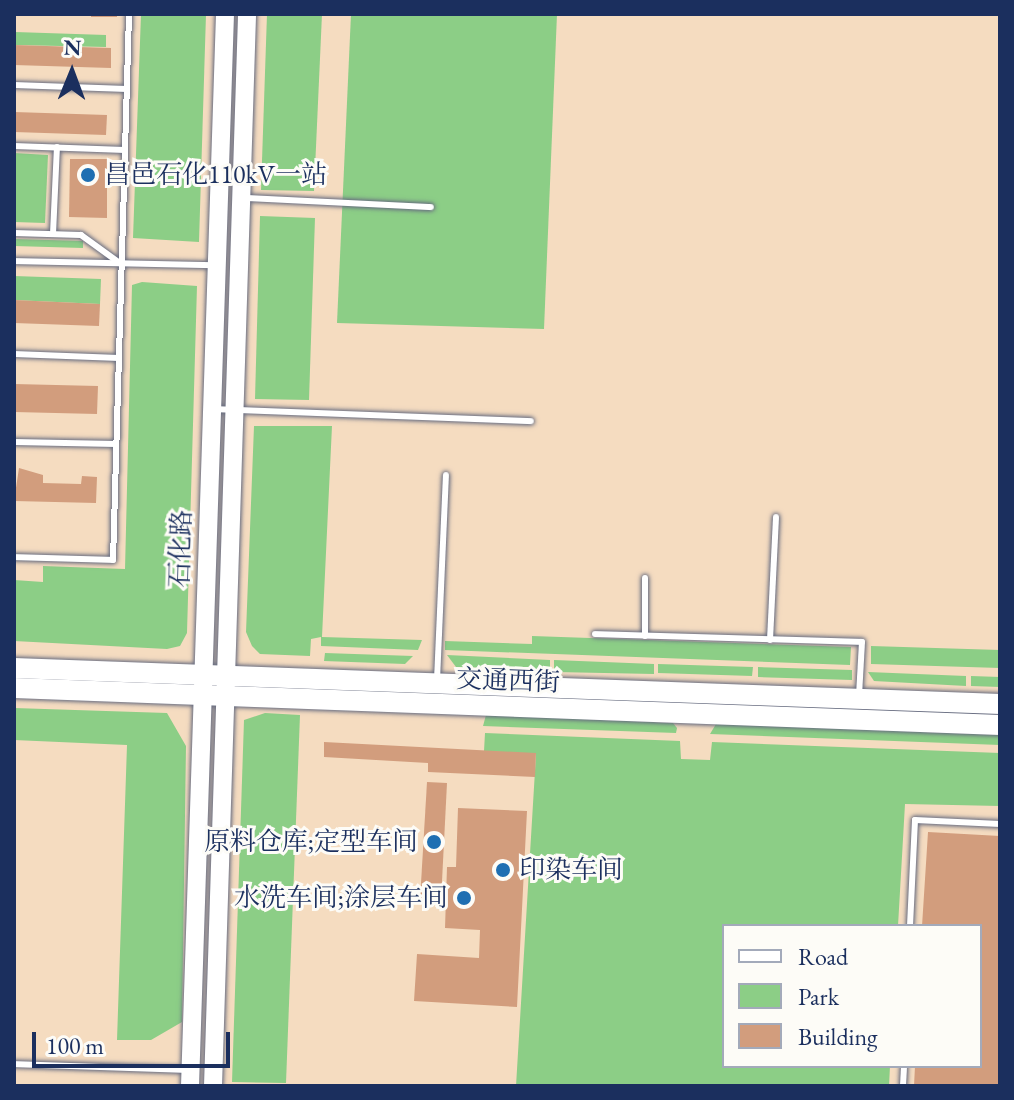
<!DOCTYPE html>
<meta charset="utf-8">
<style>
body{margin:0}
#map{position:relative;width:1014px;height:1100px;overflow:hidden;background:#f5dcc0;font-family:"EB Garamond","Noto Serif SC",serif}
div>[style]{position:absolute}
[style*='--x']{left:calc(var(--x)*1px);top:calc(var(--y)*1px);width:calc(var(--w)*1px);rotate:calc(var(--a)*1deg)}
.green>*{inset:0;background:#8cce86}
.building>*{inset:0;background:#d29d7d}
.roads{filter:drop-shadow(0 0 2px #676c80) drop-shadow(0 0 2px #676c80)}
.service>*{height:6px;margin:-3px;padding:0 3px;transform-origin:3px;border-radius:3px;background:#fff}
.secondary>*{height:18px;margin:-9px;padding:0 9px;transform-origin:9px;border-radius:9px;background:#fff}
.primary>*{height:20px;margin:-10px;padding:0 10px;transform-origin:10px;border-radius:10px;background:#fff}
.dots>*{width:22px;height:22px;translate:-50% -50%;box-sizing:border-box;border:4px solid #fdfcf7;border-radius:50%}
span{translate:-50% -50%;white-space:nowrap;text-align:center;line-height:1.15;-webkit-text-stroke:6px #fdfcf7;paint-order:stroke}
.poi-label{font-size:26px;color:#1b2f5e}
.left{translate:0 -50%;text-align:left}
.right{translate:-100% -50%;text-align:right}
.street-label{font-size:26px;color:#1b2f5e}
.frame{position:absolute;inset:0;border:16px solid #1b2f5e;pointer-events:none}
.legend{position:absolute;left:722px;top:924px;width:260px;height:144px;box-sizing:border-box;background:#fdfcf7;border:2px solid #a3aaba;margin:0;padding:10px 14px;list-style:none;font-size:24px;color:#1b2f5e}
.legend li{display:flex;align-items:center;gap:16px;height:40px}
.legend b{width:40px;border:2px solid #a3aaba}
.north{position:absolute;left:32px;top:32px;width:80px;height:80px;-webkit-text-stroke:6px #fdfcf7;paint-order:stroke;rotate:1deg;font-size:22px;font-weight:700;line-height:32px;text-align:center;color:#1b2f5e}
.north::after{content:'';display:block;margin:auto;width:28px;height:36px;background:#1b2f5e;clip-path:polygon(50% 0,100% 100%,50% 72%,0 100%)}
.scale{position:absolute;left:32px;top:1032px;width:198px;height:36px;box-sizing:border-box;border:4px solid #1b2f5e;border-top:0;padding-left:10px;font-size:24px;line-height:28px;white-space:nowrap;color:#1b2f5e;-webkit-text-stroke:6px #fdfcf7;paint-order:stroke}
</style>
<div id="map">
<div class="green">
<div style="clip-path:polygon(141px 14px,206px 14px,199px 242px,133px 238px)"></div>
<div style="clip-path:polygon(267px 14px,322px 14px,314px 191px,261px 190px)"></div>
<div style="clip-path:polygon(351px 14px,557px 14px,544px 329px,337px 323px)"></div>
<div style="clip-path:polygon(15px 32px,106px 35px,106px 47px,15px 45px)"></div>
<div style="clip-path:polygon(14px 153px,48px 155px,45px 223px,14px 222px)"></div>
<div style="clip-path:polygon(260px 216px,315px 218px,309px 400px,255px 399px)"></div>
<div style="clip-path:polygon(14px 239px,83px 241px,83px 248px,14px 246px)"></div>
<div style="clip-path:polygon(14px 276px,101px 279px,100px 304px,14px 300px)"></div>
<div style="clip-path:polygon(142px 282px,197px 286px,187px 633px,180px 646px,167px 649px,14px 641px,14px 580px,43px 582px,43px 566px,125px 569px,132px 285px)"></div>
<div style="clip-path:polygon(254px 426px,332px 426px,322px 637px,422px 640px,418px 650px,321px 646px,321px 637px,311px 639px,310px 656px,260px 654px,252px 646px,246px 632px)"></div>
<div style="clip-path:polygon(532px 636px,851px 647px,850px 665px,445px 650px,445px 641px,532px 644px)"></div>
<div style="clip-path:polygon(871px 646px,1000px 650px,1000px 668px,871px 664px)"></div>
<div style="clip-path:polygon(325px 653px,413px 656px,405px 664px,324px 661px)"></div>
<div style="clip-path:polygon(447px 655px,550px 660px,550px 670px,456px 667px)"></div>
<div style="clip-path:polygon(554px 660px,654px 664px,654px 674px,554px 672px)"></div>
<div style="clip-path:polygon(658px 664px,753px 667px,752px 676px,658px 673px)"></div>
<div style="clip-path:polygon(758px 667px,852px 670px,852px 680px,758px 677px)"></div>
<div style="clip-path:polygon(868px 672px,966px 676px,966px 686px,874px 681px)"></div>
<div style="clip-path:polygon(971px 676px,1000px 677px,1000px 687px,971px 686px)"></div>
<div style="clip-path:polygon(14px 708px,167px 713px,186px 746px,182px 1022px,151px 1040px,117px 1040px,127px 745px,14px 740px)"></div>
<div style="clip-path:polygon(265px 713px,300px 715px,286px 1083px,232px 1082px,244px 720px)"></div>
<div style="clip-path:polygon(486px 715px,673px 723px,677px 728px,676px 733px,483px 726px)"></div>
<div style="clip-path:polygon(716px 724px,1000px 735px,1000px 745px,710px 734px)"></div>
<div style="clip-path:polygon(485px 733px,680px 741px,681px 759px,710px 760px,712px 742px,1000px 753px,1000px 806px,905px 804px,898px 926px,724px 926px,724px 1066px,890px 1066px,889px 1086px,516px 1086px,536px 754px,484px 751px)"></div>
</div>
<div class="building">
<div style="clip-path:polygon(91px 14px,117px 14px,117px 17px,91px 17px)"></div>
<div style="clip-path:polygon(14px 45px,111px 48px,111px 68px,14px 65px)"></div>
<div style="clip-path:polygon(14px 112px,107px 115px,106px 135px,14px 132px)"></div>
<div style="clip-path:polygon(70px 159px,107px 159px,107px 218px,69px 217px)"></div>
<div style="clip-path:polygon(14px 300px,100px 304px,99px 326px,14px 323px)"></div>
<div style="clip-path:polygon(14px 384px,98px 386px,97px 414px,14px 412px)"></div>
<div style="clip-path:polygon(19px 468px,43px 475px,43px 483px,81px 484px,82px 476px,97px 477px,96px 503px,14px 501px)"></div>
<div style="clip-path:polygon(324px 742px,536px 753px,535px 777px,428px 772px,428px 763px,324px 757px)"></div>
<div style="clip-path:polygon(427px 782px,447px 783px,441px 901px,420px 900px)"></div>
<div style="clip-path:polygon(458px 808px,527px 811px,517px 1007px,414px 1001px,417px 954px,479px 958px,480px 930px,445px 928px,447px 867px,456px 867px)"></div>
<div style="clip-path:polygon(928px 832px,1000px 836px,1000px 1086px,914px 1086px,915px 1066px,980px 1066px,980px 926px,922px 926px)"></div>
</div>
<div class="roads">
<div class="service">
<div style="--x:14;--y:85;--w:113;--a:2"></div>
<div style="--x:14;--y:146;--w:111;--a:2.1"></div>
<div style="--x:245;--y:198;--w:186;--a:2.8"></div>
<div style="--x:14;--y:233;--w:67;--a:1.7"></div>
<div style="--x:81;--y:235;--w:49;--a:35.9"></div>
<div style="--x:53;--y:234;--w:87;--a:-87.4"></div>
<div style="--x:14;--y:261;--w:198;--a:1.2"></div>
<div style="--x:14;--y:354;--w:105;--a:2.2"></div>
<div style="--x:215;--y:409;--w:316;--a:2.2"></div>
<div style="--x:14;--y:442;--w:102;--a:1.1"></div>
<div style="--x:14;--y:557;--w:99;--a:1.7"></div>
<div style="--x:113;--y:560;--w:546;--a:-88.32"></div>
<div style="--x:595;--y:634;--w:267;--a:1.7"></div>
<div style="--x:862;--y:642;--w:54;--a:93.2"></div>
<div style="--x:645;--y:636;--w:58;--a:-90"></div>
<div style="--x:770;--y:640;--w:123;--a:-87.2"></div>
<div style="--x:437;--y:680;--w:205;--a:-87.5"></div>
<div style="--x:910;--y:926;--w:106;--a:-87.3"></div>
<div style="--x:915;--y:820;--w:85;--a:2.7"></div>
<div style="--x:14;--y:1064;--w:172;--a:2"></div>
<div style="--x:903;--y:1086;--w:20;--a:-87"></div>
</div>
<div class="secondary">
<div style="--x:190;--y:1086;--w:1073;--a:-88.13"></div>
<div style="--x:213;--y:1086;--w:1073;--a:-88.18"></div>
</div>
<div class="primary">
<div style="--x:14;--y:668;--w:987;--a:2.09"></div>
<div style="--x:14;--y:688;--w:987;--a:2.15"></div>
</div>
</div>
<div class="dots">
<div style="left:88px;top:175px;background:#1f6fb2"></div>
<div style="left:434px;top:842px;background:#1f6fb2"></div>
<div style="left:503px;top:870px;background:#1f6fb2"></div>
<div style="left:464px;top:898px;background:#1f6fb2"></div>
</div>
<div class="poi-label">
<span class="left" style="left:104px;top:175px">昌邑石化110kV一站</span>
<span class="right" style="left:418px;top:842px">原料仓库;定型车间</span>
<span class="left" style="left:519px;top:870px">印染车间</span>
<span class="right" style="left:448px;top:898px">水洗车间;涂层车间</span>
</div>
<div class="street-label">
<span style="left:181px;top:549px;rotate:-88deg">石化路</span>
<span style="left:508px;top:681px;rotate:2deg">交通西街</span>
</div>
<div class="frame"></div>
<ul class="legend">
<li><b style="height:10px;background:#fff"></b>Road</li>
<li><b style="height:22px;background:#8cce86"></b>Park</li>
<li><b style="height:22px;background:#d29d7d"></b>Building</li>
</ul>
<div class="north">N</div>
<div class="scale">100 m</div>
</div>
